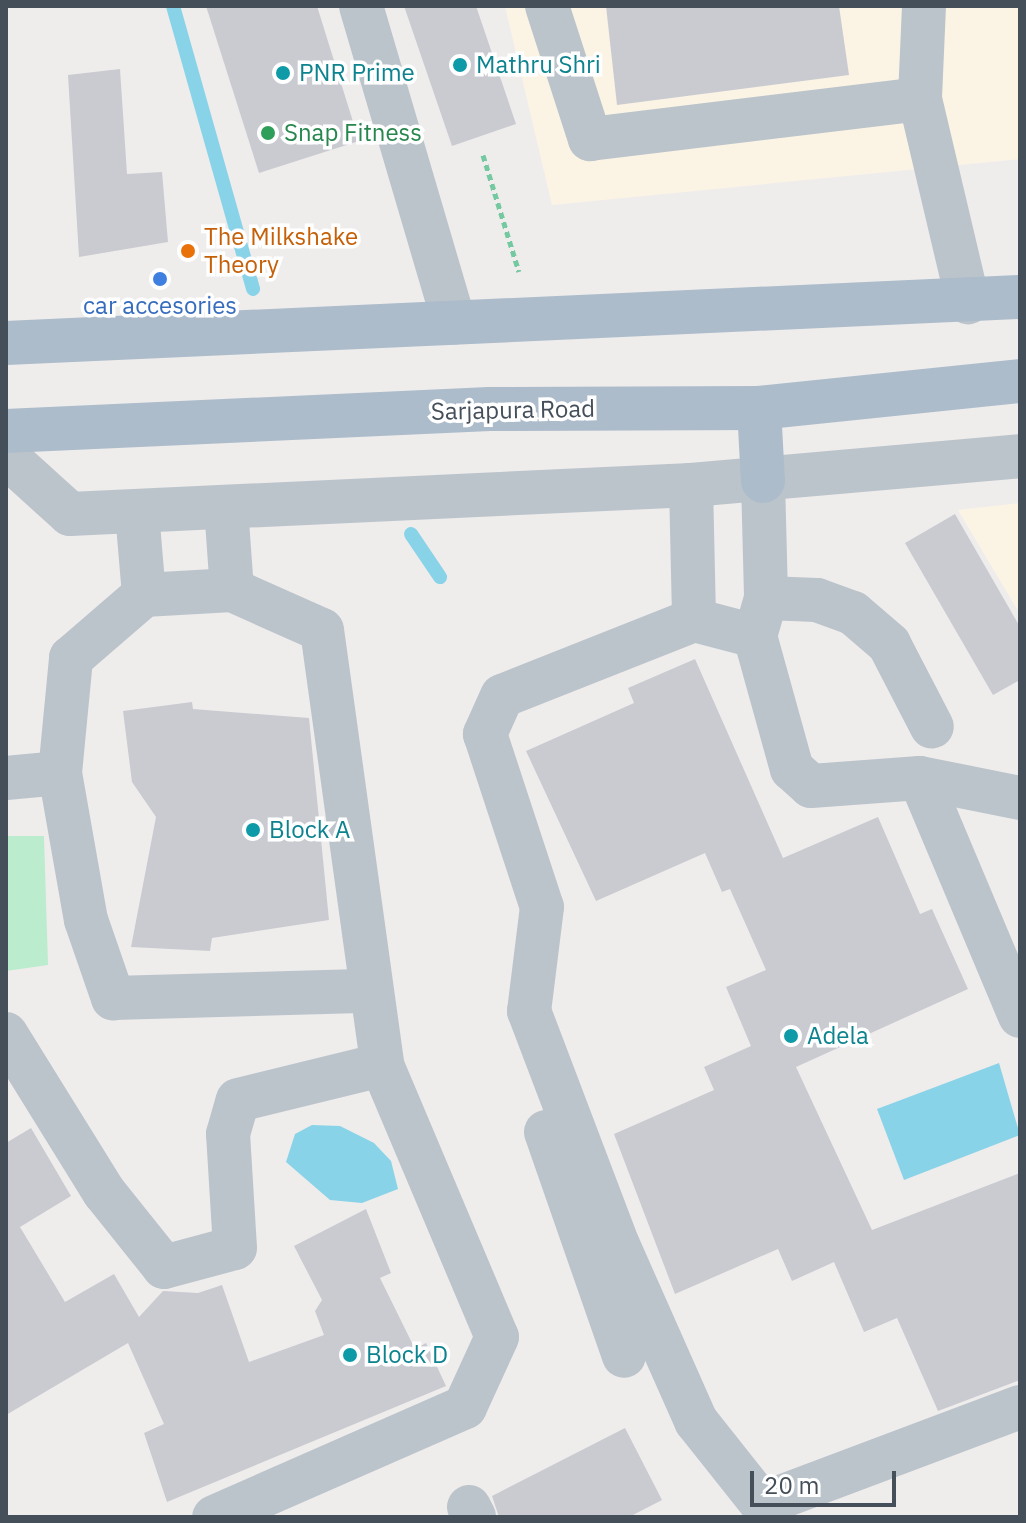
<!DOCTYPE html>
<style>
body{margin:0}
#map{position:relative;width:1026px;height:1523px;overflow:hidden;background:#efecec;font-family:"IBM Plex Sans",sans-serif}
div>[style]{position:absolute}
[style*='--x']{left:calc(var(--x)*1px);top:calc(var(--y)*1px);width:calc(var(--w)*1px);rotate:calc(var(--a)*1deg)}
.commercial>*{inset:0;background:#fbf4e5}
.green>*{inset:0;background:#bbecce}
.water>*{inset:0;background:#89d3e8}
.stream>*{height:14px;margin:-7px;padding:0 7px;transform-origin:7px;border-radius:7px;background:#89d3e8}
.building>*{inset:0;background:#c9cbd1}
.path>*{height:5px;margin-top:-2.5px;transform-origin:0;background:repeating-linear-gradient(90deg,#75c9a0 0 6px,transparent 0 10px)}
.minor>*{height:44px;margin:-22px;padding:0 22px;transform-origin:22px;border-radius:22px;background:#bbc4cb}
.major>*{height:44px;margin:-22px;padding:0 22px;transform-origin:22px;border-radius:22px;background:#acbccb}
.dots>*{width:22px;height:22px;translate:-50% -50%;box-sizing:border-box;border:4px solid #fff;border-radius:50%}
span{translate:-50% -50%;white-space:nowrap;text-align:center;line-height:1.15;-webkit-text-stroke:7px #fff;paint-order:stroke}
.culture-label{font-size:24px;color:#0d838f}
.left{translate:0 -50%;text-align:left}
.leisure-label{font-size:24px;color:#27864d}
.food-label{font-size:24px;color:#c56008}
.shop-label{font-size:24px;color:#366cbe}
.street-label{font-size:24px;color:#454f59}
.frame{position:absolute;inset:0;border:8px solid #454f59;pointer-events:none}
.scale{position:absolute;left:750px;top:1471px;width:146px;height:36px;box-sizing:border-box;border:4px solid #454f59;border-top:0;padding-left:10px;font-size:24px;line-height:28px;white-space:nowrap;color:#454f59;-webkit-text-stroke:6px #fff;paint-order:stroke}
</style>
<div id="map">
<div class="commercial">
<div style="clip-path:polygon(505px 6px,1020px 6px,1020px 159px,552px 205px)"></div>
<div style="clip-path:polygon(1020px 503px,1020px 614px,958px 510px)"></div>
</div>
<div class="green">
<div style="clip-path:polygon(6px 836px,44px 836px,48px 965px,6px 971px)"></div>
</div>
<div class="water">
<div style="clip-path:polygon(999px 1063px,1020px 1135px,904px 1180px,877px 1109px)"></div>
<div style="clip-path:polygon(312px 1125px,340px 1126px,374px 1143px,391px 1161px,398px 1189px,362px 1203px,330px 1200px,286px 1162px,295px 1134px)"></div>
</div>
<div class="stream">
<div style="--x:173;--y:6;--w:294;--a:74.2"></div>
<div style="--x:411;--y:534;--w:52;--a:56"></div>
</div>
<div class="building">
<div style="clip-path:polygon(206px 6px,317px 6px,359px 141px,259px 173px)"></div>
<div style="clip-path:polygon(404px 6px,476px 6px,516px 124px,452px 146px)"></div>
<div style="clip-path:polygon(606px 6px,839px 6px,849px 75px,617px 105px)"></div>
<div style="clip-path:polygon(120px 69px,127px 174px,162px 172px,168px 242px,79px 257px,68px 75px)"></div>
<div style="clip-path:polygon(955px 514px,1020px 627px,1020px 680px,993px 695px,905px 543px)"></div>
<div style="clip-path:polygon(695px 659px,783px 858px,878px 817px,920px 914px,932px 909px,968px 989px,796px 1067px,872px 1230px,1020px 1173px,1020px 1380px,938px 1411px,897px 1318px,864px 1332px,834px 1262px,792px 1281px,778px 1249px,675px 1294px,614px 1134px,714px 1090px,704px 1067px,751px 1046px,726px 987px,766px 970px,730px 889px,722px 892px,705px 853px,596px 901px,526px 751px,634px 703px,628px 688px)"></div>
<div style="clip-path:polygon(192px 702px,193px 709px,309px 718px,329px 920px,212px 938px,210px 951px,131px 947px,156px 817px,132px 782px,123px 711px)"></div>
<div style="clip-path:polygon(31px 1128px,71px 1196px,20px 1227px,65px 1302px,114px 1274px,139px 1317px,163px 1291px,198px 1293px,222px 1285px,249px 1362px,324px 1335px,315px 1311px,322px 1300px,294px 1246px,366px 1209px,391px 1273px,380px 1278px,415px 1349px,426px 1343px,446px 1386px,167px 1502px,144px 1433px,164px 1424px,128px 1343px,6px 1415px,6px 1143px)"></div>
<div style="clip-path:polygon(625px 1428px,662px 1500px,629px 1517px,499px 1517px,492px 1496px)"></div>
</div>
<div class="path">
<div style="--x:483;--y:155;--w:122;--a:72.9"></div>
</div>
<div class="minor">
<div style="--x:361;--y:6;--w:330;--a:73.6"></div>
<div style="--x:547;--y:6;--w:140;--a:72.1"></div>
<div style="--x:590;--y:139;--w:332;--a:-6.9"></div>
<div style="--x:924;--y:6;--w:93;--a:92.5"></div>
<div style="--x:920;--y:99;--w:209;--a:76.7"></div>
<div style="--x:6;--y:456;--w:86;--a:42.2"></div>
<div style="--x:70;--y:514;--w:622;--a:-2.67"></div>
<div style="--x:691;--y:485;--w:330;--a:-5"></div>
<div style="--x:763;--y:481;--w:117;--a:88.5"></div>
<div style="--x:766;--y:598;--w:40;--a:106"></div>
<div style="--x:755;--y:636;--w:138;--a:74.5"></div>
<div style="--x:792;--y:769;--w:25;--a:42"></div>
<div style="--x:811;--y:786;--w:109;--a:-4.2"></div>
<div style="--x:920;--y:778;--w:102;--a:11.3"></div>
<div style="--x:691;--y:485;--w:135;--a:88.7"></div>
<div style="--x:226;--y:507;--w:83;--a:85.9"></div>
<div style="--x:137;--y:512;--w:83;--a:85.2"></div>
<div style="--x:766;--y:598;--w:51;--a:2.2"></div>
<div style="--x:817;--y:600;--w:38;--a:20"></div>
<div style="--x:853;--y:613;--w:48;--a:40.7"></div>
<div style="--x:889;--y:644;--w:93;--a:62.6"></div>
<div style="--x:755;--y:636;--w:63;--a:-165.3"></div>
<div style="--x:694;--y:620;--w:206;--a:158.4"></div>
<div style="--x:502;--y:696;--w:42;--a:114.1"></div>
<div style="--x:485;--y:734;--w:182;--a:71.8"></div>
<div style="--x:542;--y:907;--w:105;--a:97.1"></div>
<div style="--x:529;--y:1011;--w:250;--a:69.2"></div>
<div style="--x:618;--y:1245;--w:193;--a:66.1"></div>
<div style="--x:696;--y:1421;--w:106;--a:51.5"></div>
<div style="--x:762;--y:1504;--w:276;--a:-20.6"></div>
<div style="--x:60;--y:773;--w:149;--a:80"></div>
<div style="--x:86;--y:920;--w:83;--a:70.9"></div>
<div style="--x:113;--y:998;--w:257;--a:-1.6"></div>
<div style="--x:6;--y:778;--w:54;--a:-5.3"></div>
<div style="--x:60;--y:773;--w:116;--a:-84.5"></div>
<div style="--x:71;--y:658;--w:96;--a:-40.8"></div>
<div style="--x:144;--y:595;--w:88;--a:-3.3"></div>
<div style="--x:232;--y:590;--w:98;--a:24"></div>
<div style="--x:322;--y:630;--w:439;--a:82.1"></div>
<div style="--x:382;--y:1065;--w:295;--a:67.1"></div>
<div style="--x:497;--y:1337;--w:77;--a:114.6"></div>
<div style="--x:465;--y:1407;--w:274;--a:156.3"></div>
<div style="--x:920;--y:778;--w:258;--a:67.2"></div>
<div style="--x:6;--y:1034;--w:186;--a:58.2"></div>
<div style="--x:104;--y:1192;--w:96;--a:51.3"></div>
<div style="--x:164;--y:1267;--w:73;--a:-15"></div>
<div style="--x:235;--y:1248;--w:114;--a:-93.5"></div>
<div style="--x:228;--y:1134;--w:35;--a:-74"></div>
<div style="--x:238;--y:1100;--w:148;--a:-13.7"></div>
<div style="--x:546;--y:1132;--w:237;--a:70.8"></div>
<div style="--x:469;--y:1507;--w:11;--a:63"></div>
</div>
<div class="major">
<div style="--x:6;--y:343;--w:1015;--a:-2.6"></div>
<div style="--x:759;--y:408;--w:73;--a:86.9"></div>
<div style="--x:6;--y:431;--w:484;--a:-2.6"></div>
<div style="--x:490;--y:409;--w:269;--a:-0.2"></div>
<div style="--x:759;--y:408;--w:262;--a:-5.9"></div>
</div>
<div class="dots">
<div style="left:460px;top:65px;background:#0f9aa8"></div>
<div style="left:283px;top:73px;background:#0f9aa8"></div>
<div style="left:268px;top:133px;background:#2e9e5b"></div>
<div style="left:188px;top:251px;background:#e8710a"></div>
<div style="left:160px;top:279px;background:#3f7fe0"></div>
<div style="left:253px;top:830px;background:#0f9aa8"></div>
<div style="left:791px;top:1036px;background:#0f9aa8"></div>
<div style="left:350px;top:1355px;background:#0f9aa8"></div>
</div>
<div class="culture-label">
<span class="left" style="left:476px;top:65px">Mathru Shri</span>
<span class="left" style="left:299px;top:73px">PNR Prime</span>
<span class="left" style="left:269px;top:830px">Block A</span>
<span class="left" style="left:807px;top:1036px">Adela</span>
<span class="left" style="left:366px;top:1355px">Block D</span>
</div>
<div class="leisure-label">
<span class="left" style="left:284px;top:133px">Snap Fitness</span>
</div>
<div class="food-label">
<span class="left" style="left:204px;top:251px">The Milkshake<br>Theory</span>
</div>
<div class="shop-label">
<span style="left:160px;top:306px">car accesories</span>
</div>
<div class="street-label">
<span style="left:513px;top:410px;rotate:-1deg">Sarjapura Road</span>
</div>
<div class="frame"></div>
<div class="scale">20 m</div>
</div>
